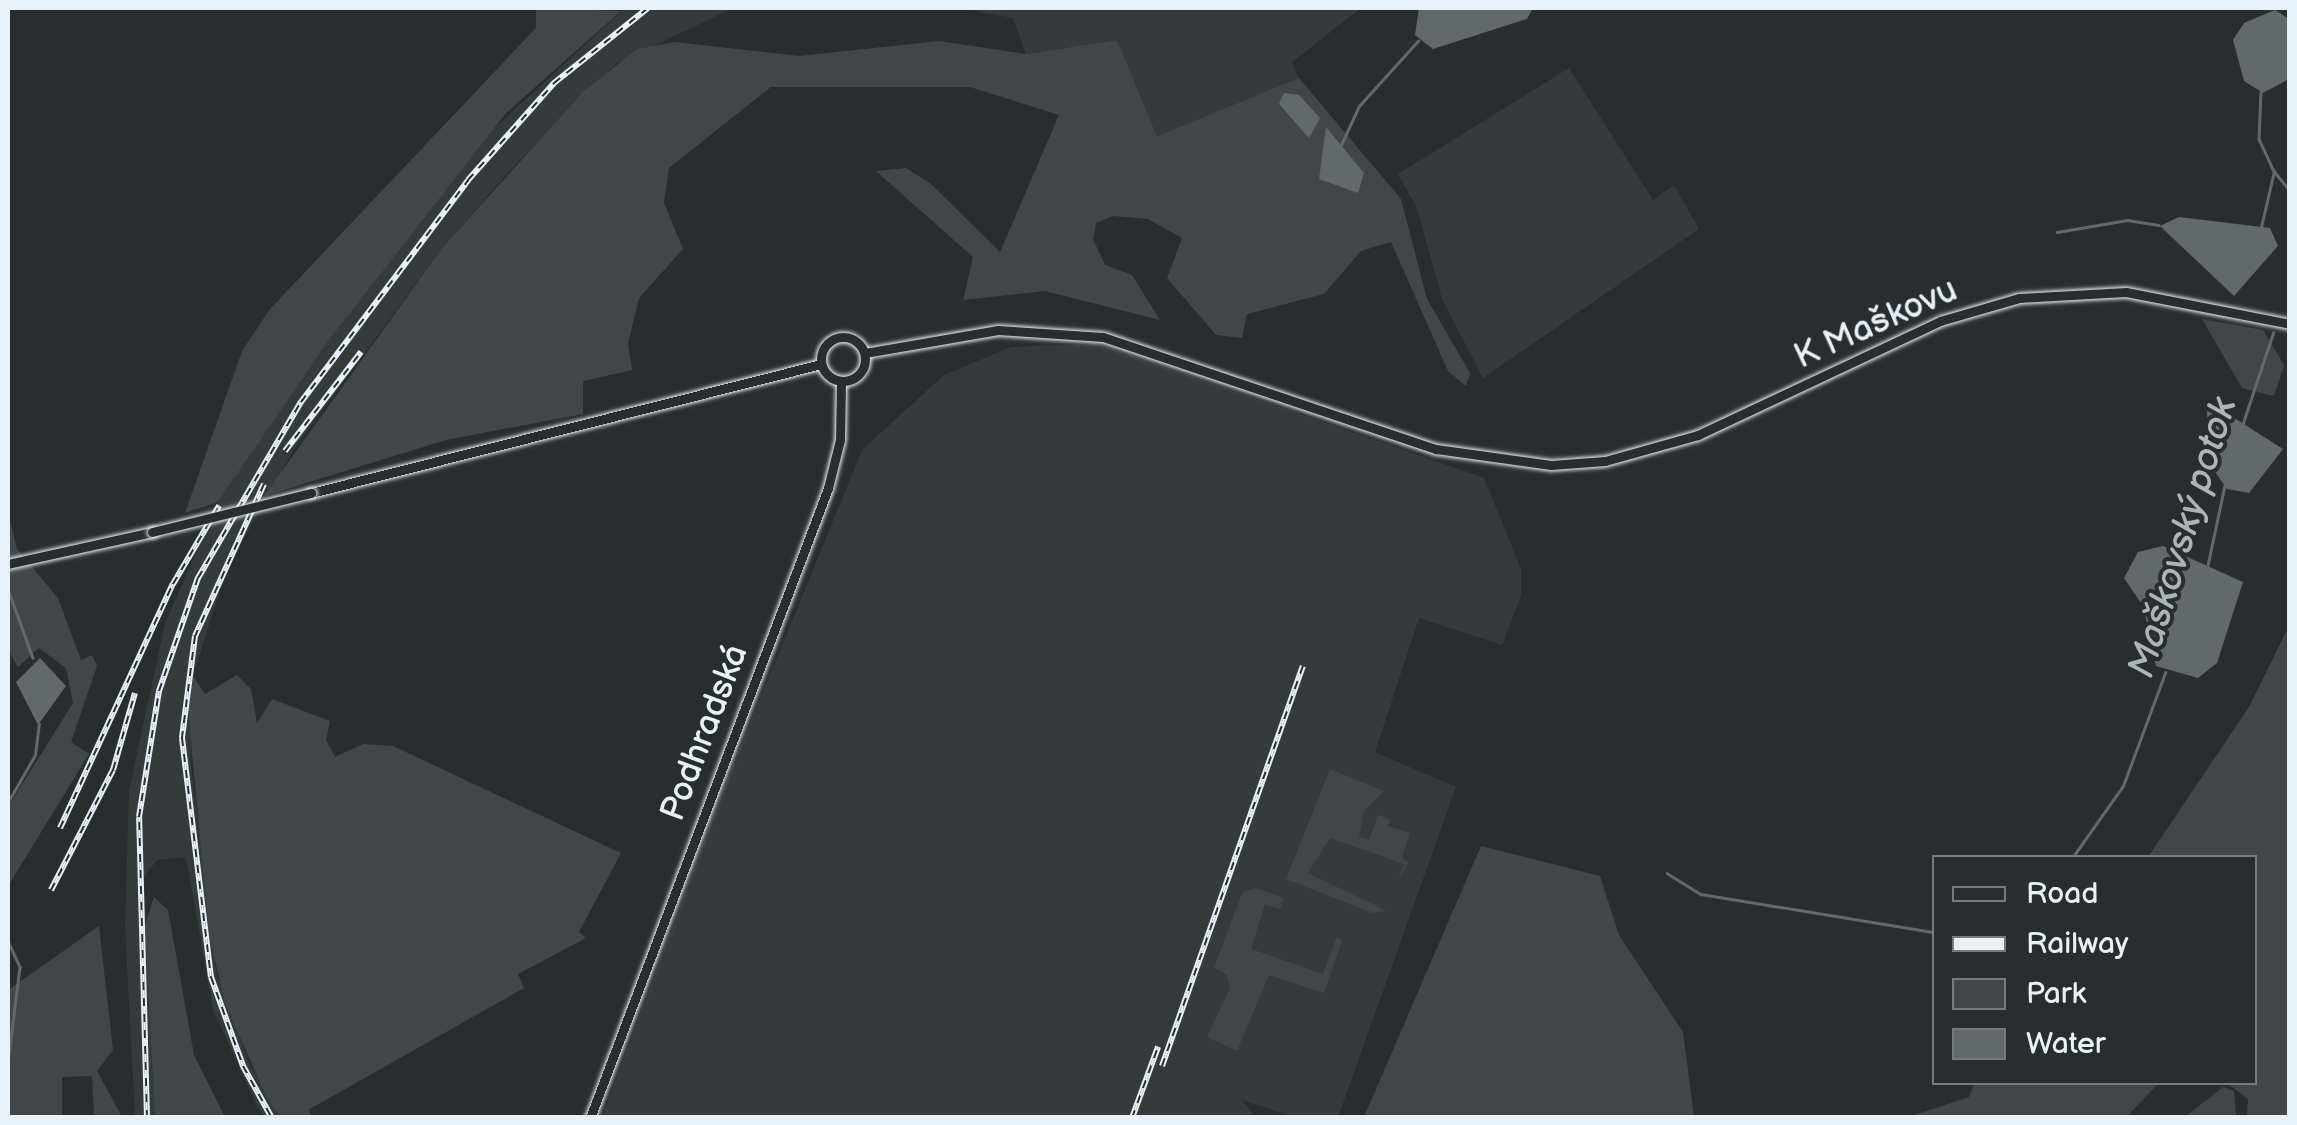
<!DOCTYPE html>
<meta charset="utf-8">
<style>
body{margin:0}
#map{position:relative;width:2297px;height:1125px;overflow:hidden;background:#2a2d2e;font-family:"Balsamiq Sans",sans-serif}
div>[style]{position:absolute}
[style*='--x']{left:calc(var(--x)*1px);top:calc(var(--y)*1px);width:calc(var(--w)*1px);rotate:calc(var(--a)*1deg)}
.built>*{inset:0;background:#363a3b}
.green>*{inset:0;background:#424648}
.water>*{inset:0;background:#63686b}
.stream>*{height:2.5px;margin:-1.25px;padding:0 1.25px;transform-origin:1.25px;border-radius:1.25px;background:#63686b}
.roads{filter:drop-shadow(0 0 2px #e8f1f8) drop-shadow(0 0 2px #e8f1f8)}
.secondary>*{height:9px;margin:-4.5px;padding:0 4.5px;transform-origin:4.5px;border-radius:4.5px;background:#2a2d2e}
.secondary>.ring{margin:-4.5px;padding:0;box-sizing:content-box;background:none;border:9px solid #2a2d2e;border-radius:50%}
.rail>*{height:6px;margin-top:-3px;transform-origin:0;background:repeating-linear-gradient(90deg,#2a2d2e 0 8px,#e8f1f8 0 16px);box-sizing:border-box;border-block:2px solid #e8f1f8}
.bridges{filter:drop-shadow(0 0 2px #e8f1f8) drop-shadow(0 0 2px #e8f1f8)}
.secondary-bridge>*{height:9px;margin:-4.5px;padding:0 4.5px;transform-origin:4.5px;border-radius:4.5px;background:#2a2d2e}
span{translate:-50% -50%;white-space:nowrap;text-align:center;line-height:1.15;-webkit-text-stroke:8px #2a2d2e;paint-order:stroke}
.street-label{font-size:35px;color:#e8f1f8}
.water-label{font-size:38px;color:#acb3b9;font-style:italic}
.frame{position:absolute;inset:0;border:10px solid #e8f1f8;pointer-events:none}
.legend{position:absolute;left:1932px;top:855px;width:325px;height:230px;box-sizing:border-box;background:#2a2d2e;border:2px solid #767b7f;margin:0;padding:12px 18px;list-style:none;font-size:30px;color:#e8f1f8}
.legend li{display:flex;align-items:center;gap:20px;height:50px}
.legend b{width:50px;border:2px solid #767b7f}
</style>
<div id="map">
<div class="built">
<div style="clip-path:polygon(625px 8px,733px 8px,616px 64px,514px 166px,442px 248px,296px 446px,227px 568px,193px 676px,191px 766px,217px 975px,249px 1063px,280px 1117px,265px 1117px,257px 1106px,213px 1010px,186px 857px,157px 860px,144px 877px,155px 1117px,135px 1117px,125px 927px,129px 790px,165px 624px,218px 502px,329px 340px,486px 136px)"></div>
<div style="clip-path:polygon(960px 8px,1361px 8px,1292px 62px,1299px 78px,1157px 136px,1117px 40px,1026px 54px,1013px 18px)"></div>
<div style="clip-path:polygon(1569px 68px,1653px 200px,1674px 185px,1699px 229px,1483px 378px,1442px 299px,1417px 208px,1398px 174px)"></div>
<div style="clip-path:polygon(1098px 344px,1484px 478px,1521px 569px,1521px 596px,1502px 645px,1419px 618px,1375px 752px,1456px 787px,1338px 1117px,1294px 1117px,1242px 1100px,1255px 1117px,602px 1118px,721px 795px,862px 450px,944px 375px,1011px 347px)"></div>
</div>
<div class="green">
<div style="clip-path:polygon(536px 8px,621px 11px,506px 113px,329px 340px,218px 502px,185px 513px,242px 351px,270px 309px,536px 28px)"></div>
<div style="clip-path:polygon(1117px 40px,1157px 136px,1299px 78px,1401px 199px,1427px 299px,1470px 373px,1466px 386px,1448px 371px,1391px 242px,1361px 251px,1324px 294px,1247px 314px,1242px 338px,1216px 335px,1167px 278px,1182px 238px,1148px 219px,1113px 216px,1096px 223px,1093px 239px,1105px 265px,1132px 275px,1160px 320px,1045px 291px,963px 300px,973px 257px,876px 171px,906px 168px,931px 184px,1000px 252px,1059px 115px,970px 87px,771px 87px,669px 168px,664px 203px,683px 249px,639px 298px,628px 343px,632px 370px,583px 381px,583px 414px,446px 440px,264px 496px,442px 248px,584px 91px,637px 49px,675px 42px,799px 56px,939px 41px,1026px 54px)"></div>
<div style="clip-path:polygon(2202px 319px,2263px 330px,2284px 365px,2274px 396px,2242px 388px)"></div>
<div style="clip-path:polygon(8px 512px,17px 549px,58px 598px,81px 660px,92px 655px,97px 666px,71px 742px,89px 754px,8px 886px,8px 807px,73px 703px,66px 668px,39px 648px,18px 667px,8px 650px)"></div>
<div style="clip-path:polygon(2289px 626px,2289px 1117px,2247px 1117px,2248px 1099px,2227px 1083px,2254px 1082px,2254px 858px,2148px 857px,2249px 707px)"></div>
<div style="clip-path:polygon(237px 675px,251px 689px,257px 723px,272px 699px,330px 721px,326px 740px,335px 757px,363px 744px,393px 746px,621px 853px,579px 932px,586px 938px,518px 974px,524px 988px,308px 1110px,313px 1117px,280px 1117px,268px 1100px,226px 1006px,209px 935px,188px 709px,193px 676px,205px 694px)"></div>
<div style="clip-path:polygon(1330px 769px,1384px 791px,1364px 811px,1359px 837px,1369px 840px,1378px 815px,1390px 819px,1388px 826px,1410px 833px,1402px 857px,1408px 863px,1397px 884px,1404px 864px,1330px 838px,1308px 873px,1387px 911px,1372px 913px,1286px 879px)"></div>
<div style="clip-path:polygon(1481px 846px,1600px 876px,1619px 935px,1683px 1032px,1694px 1117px,1364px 1117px)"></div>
<div style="clip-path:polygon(1255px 888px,1284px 898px,1280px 909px,1265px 904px,1251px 949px,1323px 974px,1337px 936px,1342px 941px,1324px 993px,1269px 975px,1237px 1051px,1207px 1037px,1230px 988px,1227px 975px,1214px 968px,1242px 893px)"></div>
<div style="clip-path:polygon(154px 897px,168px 910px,194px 1055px,225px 1117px,155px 1117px,145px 926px)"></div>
<div style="clip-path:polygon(99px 926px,113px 1050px,97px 1071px,122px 1117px,94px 1117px,92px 1076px,62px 1077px,62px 1117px,8px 1117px,8px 990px)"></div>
<div style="clip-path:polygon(1974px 1083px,1974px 1082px,2159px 1083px,2126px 1117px,1908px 1117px,1969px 1097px)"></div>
<div style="clip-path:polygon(2223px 1087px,2234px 1091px,2236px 1117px,2185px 1117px)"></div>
</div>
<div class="water">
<div style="clip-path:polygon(1419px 8px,1533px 8px,1527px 19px,1433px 49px,1415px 35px)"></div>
<div style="clip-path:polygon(2275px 10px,2289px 19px,2289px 79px,2263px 93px,2244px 81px,2233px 40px,2244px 23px)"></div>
<div style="clip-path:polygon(1284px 93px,1299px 95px,1320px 118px,1309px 138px,1279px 104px)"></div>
<div style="clip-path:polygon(1326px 127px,1364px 173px,1358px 193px,1319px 179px)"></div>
<div style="clip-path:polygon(2179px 217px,2270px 228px,2278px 246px,2234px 296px,2160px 226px)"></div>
<div style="clip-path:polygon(2206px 400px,2283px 449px,2249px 493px,2227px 489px,2211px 466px)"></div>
<div style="clip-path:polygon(2163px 546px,2243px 582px,2217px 663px,2198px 678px,2156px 666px,2143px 606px,2124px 578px,2138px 552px)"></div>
<div style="clip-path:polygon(40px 658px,66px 686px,38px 725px,16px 682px)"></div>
</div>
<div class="stream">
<div style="--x:2261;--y:92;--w:47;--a:92.4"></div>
<div style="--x:2259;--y:139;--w:35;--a:65"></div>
<div style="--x:1341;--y:145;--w:43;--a:-65.2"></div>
<div style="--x:1359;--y:106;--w:88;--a:-47.8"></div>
<div style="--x:2261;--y:227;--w:57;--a:-76.9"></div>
<div style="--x:2274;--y:171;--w:26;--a:51"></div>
<div style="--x:2057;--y:232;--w:71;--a:-9.7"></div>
<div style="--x:2127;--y:220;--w:32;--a:9"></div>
<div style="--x:2243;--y:423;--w:95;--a:-71.6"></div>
<div style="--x:2207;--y:568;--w:87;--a:-78"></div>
<div style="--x:8;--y:589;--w:73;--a:70.1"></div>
<div style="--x:8;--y:802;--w:54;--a:-60.1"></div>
<div style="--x:35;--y:755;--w:31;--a:-83"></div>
<div style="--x:2072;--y:858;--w:88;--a:-54.7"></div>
<div style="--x:2123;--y:786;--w:121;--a:-69.6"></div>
<div style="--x:1667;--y:873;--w:40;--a:32"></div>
<div style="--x:1701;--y:894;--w:236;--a:9.3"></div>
<div style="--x:8;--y:941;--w:29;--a:65"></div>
<div style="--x:20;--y:967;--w:98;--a:97.1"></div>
</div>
<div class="roads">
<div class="secondary">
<div class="ring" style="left:821px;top:337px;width:35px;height:35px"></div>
<div style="--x:865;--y:353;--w:135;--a:-9.8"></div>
<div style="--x:998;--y:330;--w:105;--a:3.8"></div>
<div style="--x:1103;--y:337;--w:351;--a:18.6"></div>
<div style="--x:1436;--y:449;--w:116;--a:7.9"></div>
<div style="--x:1551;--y:465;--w:54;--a:-4.2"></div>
<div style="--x:1605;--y:461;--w:97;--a:-15.6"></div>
<div style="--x:1698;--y:435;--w:268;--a:-25.2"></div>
<div style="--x:1940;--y:321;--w:82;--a:-16.2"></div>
<div style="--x:2019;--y:298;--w:107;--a:-3.2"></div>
<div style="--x:2126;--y:292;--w:167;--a:11"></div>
<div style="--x:311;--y:493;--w:526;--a:-14.19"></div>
<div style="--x:8;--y:564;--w:148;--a:-12.5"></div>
<div style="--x:590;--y:1118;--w:673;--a:-69.3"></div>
<div style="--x:828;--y:488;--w:49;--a:-76"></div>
<div style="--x:840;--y:440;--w:59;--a:-89"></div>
</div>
</div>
<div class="rail">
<div style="--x:285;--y:451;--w:125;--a:-52.5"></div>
<div style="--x:264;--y:484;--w:167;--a:114.4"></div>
<div style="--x:195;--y:636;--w:103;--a:97.3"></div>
<div style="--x:182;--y:738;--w:241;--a:83.1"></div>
<div style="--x:211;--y:977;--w:95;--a:70.2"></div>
<div style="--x:243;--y:1066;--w:60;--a:60.9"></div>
<div style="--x:60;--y:828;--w:269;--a:-65.2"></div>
<div style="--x:173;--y:584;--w:91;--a:-59.5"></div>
<div style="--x:51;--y:890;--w:135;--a:-62.7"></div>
<div style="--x:113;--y:770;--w:80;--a:-74.1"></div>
<div style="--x:1162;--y:1066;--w:424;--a:-70.6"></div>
<div style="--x:147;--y:1118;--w:301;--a:-91.5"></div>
<div style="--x:139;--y:817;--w:128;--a:-81"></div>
<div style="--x:159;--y:691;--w:120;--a:-71"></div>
<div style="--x:198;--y:578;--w:204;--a:-59.7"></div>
<div style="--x:301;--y:402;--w:278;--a:-53"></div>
<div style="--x:468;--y:180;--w:130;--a:-48.4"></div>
<div style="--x:554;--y:83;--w:120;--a:-38.6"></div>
<div style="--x:1132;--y:1118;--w:76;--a:-69.9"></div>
</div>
<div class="bridges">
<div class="secondary-bridge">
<div style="--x:152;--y:532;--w:164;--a:-13.8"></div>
</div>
</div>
<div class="street-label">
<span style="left:1876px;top:324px;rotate:-24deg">K Maškovu</span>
<span style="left:705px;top:733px;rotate:-69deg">Podhradská</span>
</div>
<div class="water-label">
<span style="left:2183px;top:538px;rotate:-73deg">Maškovský potok</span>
</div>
<div class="frame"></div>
<ul class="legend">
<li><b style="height:12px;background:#2a2d2e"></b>Road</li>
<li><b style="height:12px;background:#e8f1f8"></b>Railway</li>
<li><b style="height:28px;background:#424648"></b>Park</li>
<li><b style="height:28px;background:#63686b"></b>Water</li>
</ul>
</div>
